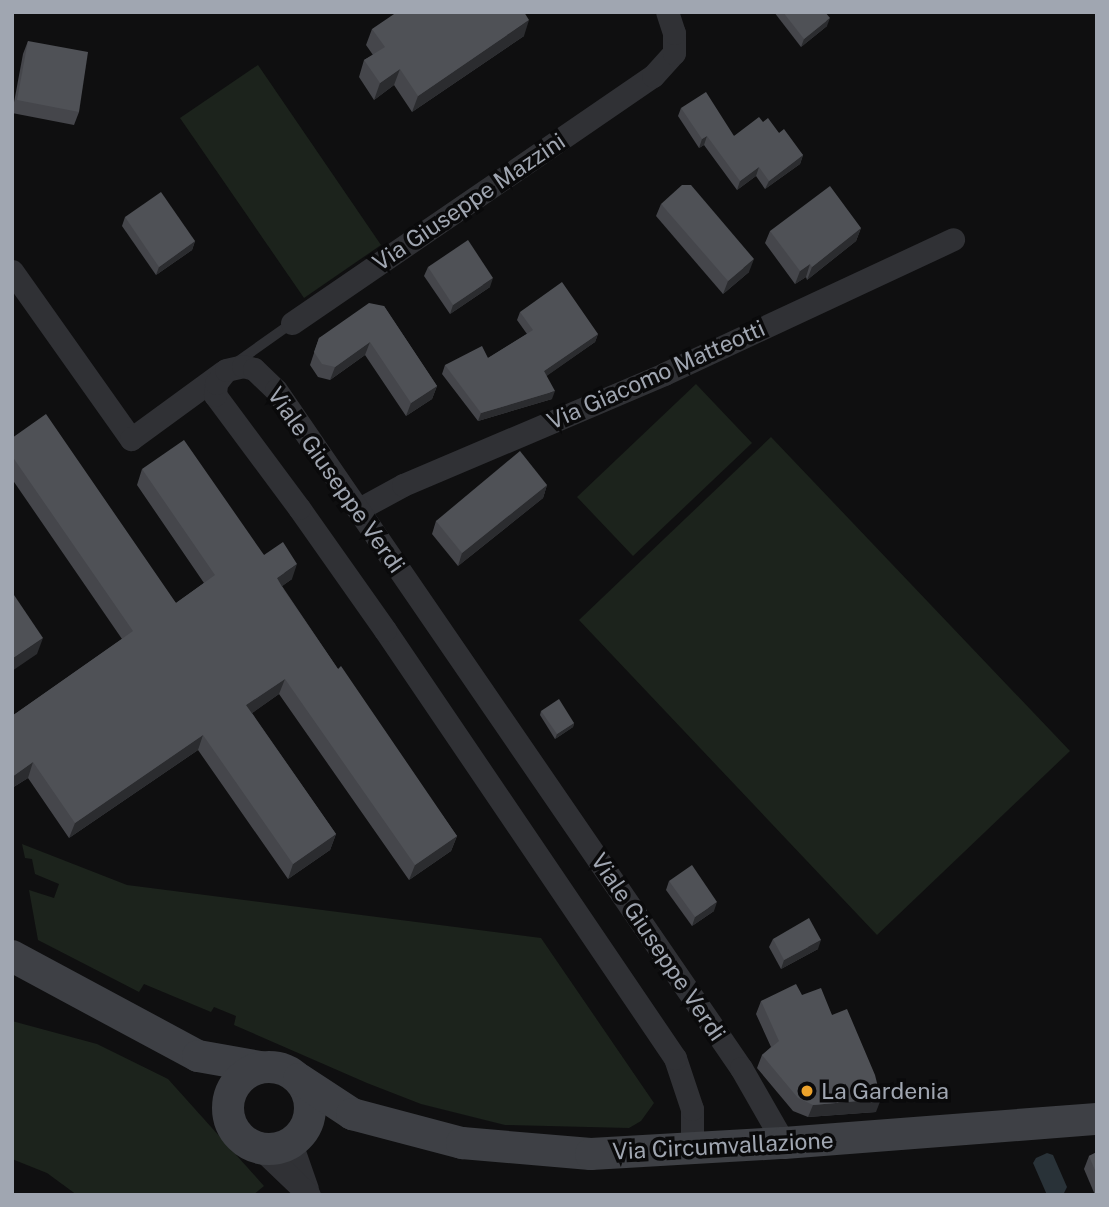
<!DOCTYPE html>
<style>
body{margin:0}
#map{position:relative;width:1109px;height:1207px;overflow:hidden;background:#0f0f10;font-family:"Public Sans",sans-serif}
div>[style]{position:absolute}
[style*='--x']{left:calc(var(--x)*1px);top:calc(var(--y)*1px);width:calc(var(--w)*1px);rotate:calc(var(--a)*1deg)}
.green>*{inset:0;background:#1c231c}
.water>*{inset:0;background:#293238}
.lane>*{height:10px;margin:-5px;padding:0 5px;transform-origin:5px;border-radius:5px;background:#303135}
.street>*{height:23px;margin:-11.5px;padding:0 11.5px;transform-origin:11.5px;border-radius:11.5px;background:#303135}
.secondary>*{height:32px;margin:-16px;padding:0 16px;transform-origin:16px;border-radius:16px;background:#3e4045}
.secondary>.ring{margin:-16px;padding:0;box-sizing:content-box;background:none;border:32px solid #3e4045;border-radius:50%}
.wall>*{inset:0;background:#45464b}
.shaded-wall>*{inset:0;background:#2b2c2f}
.building>*{inset:0;background:#4f5156}
.dots>*{width:19px;height:19px;translate:-50% -50%;box-sizing:border-box;border:4px solid #0a0a0b;border-radius:50%}
span{translate:-50% -50%;white-space:nowrap;text-align:center;line-height:1.15;-webkit-text-stroke:7px #0a0a0b;paint-order:stroke}
.street-label{font-size:23px;color:#a0a6b1}
.poi-label{font-size:23px;color:#a0a6b1}
.left{translate:0 -50%;text-align:left}
.frame{position:absolute;inset:0;border:14px solid #a0a6b1;pointer-events:none}
</style>
<div id="map">
<div class="green">
<div style="clip-path:polygon(258px 65px,381px 245px,304px 298px,180px 118px)"></div>
<div style="clip-path:polygon(696px 384px,752px 443px,633px 556px,577px 497px)"></div>
<div style="clip-path:polygon(771px 437px,1070px 751px,877px 935px,579px 620px)"></div>
<div style="clip-path:polygon(22px 844px,127px 885px,541px 938px,654px 1103px,641px 1121px,629px 1128px,505px 1125px,421px 1104px,367px 1083px,234px 1025px,236px 1016px,214px 1007px,211px 1012px,144px 984px,139px 992px,38px 940px,29px 890px,54px 898px,59px 884px,35px 874px,32px 859px,25px 858px)"></div>
<div style="clip-path:polygon(12px 1021px,97px 1044px,168px 1079px,264px 1186px,253px 1195px,77px 1195px,47px 1173px,12px 1159px)"></div>
</div>
<div class="water">
<div style="clip-path:polygon(1047px 1153px,1053px 1155px,1067px 1187px,1063px 1195px,1047px 1195px,1033px 1163px,1036px 1158px)"></div>
</div>
<div class="lane">
<div style="--x:237;--y:362;--w:67;--a:-35.3"></div>
</div>
<div class="street">
<div style="--x:12;--y:271;--w:206;--a:54.7"></div>
<div style="--x:131;--y:439;--w:114;--a:-36.1"></div>
<div style="--x:292;--y:323;--w:437;--a:-34.4"></div>
<div style="--x:653;--y:76;--w:31;--a:-48"></div>
<div style="--x:674;--y:53;--w:20;--a:-90"></div>
<div style="--x:674;--y:33;--w:22;--a:-108"></div>
<div style="--x:359;--y:509;--w:50;--a:-28.6"></div>
<div style="--x:403;--y:485;--w:284;--a:-23"></div>
<div style="--x:664;--y:374;--w:319;--a:-25"></div>
<div style="--x:291;--y:1143;--w:49;--a:70.8"></div>
<div style="--x:692;--y:1146;--w:37;--a:-90"></div>
<div style="--x:692;--y:1109;--w:54;--a:-108.4"></div>
<div style="--x:675;--y:1058;--w:517;--a:-124.12"></div>
<div style="--x:385;--y:630;--w:149;--a:-125.2"></div>
<div style="--x:299;--y:508;--w:141;--a:-126.6"></div>
<div style="--x:215;--y:395;--w:12;--a:-85"></div>
<div style="--x:216;--y:383;--w:16;--a:-52"></div>
<div style="--x:226;--y:370;--w:17;--a:-13"></div>
<div style="--x:243;--y:366;--w:11;--a:15"></div>
<div style="--x:254;--y:369;--w:30;--a:44"></div>
<div style="--x:276;--y:390;--w:822;--a:55.56"></div>
<div style="--x:741;--y:1068;--w:86;--a:60.2"></div>
<div style="--x:259;--y:1147;--w:69;--a:43.8"></div>
</div>
<div class="secondary">
<div style="--x:12;--y:956;--w:211;--a:28.3"></div>
<div style="--x:198;--y:1056;--w:63;--a:10.1"></div>
<div class="ring" style="left:228px;top:1067px;width:50px;height:50px"></div>
<div style="--x:299;--y:1079;--w:64;--a:33.4"></div>
<div style="--x:352;--y:1114;--w:114;--a:14.8"></div>
<div style="--x:462;--y:1143;--w:129;--a:4.9"></div>
<div style="--x:591;--y:1154;--w:193;--a:-3.3"></div>
<div style="--x:784;--y:1143;--w:314;--a:-4.4"></div>
</div>
<div class="wall">
<div style="clip-path:polygon(774px 12px,825px 12px,827px 26px,801px 47px)"></div>
<div style="clip-path:polygon(372px 29px,524px 36px,412px 112px,394px 85px,374px 100px,359px 77px,364px 60px,373px 55px,366px 45px)"></div>
<div style="clip-path:polygon(28px 41px,79px 112px,74px 125px,12px 113px,23px 54px)"></div>
<div style="clip-path:polygon(681px 108px,734px 136px,763px 122px,779px 133px,803px 155px,800px 164px,765px 189px,756px 176px,737px 190px,704px 145px,699px 148px,678px 116px)"></div>
<div style="clip-path:polygon(661px 204px,749px 272px,723px 294px,656px 216px)"></div>
<div style="clip-path:polygon(125px 217px,195px 241px,192px 250px,156px 275px,122px 226px)"></div>
<div style="clip-path:polygon(861px 228px,856px 241px,807px 280px,806px 277px,795px 284px,765px 243px,770px 231px)"></div>
<div style="clip-path:polygon(428px 267px,490px 287px,450px 314px,424px 276px)"></div>
<div style="clip-path:polygon(384px 306px,437px 386px,432px 399px,406px 416px,365px 355px,330px 380px,318px 377px,310px 365px,319px 338px)"></div>
<div style="clip-path:polygon(520px 312px,598px 334px,595px 342px,546px 376px,552px 399px,478px 421px,442px 374px,445px 365px,488px 358px,527px 334px,517px 320px)"></div>
<div style="clip-path:polygon(12px 438px,176px 603px,204px 583px,137px 485px,142px 469px,264px 555px,292px 579px,282px 586px,338px 669px,457px 836px,451px 851px,409px 880px,279px 694px,252px 713px,336px 834px,330px 850px,288px 879px,198px 750px,69px 838px,28px 778px,12px 788px,12px 716px,122px 639px,12px 479px)"></div>
<div style="clip-path:polygon(547px 485px,543px 498px,458px 566px,432px 534px,436px 521px)"></div>
<div style="clip-path:polygon(541px 711px,574px 723px,573px 727px,555px 739px,540px 715px)"></div>
<div style="clip-path:polygon(669px 881px,714px 911px,692px 926px,666px 890px)"></div>
<div style="clip-path:polygon(773px 939px,818px 949px,781px 969px,769px 947px)"></div>
<div style="clip-path:polygon(802px 995px,832px 1015px,876px 1112px,808px 1117px,793px 1111px,757px 1068px,762px 1055px,771px 1047px,756px 1014px,761px 1001px)"></div>
<div style="clip-path:polygon(1097px 1152px,1097px 1195px,1095px 1195px,1084px 1169px,1089px 1156px)"></div>
</div>
<div class="shaded-wall">
<div style="clip-path:polygon(830px 18px,827px 26px,801px 47px,804px 39px)"></div>
<div style="clip-path:polygon(529px 20px,524px 36px,412px 112px,418px 96px)"></div>
<div style="clip-path:polygon(400px 69px,394px 85px,374px 100px,380px 83px)"></div>
<div style="clip-path:polygon(707px 136px,704px 145px,699px 148px,702px 139px)"></div>
<div style="clip-path:polygon(803px 155px,800px 164px,765px 189px,769px 181px)"></div>
<div style="clip-path:polygon(759px 167px,756px 176px,737px 190px,740px 181px)"></div>
<div style="clip-path:polygon(861px 228px,856px 241px,807px 280px,812px 267px)"></div>
<div style="clip-path:polygon(195px 241px,192px 250px,156px 275px,159px 267px)"></div>
<div style="clip-path:polygon(754px 259px,749px 272px,723px 294px,728px 281px)"></div>
<div style="clip-path:polygon(810px 264px,806px 277px,795px 284px,800px 271px)"></div>
<div style="clip-path:polygon(493px 278px,490px 287px,450px 314px,453px 305px)"></div>
<div style="clip-path:polygon(598px 334px,595px 342px,541px 380px,544px 371px)"></div>
<div style="clip-path:polygon(370px 342px,365px 355px,330px 380px,335px 367px)"></div>
<div style="clip-path:polygon(437px 386px,432px 399px,406px 416px,411px 403px)"></div>
<div style="clip-path:polygon(555px 391px,552px 399px,478px 421px,481px 413px)"></div>
<div style="clip-path:polygon(547px 485px,543px 498px,458px 566px,462px 553px)"></div>
<div style="clip-path:polygon(297px 564px,292px 579px,271px 594px,277px 578px)"></div>
<div style="clip-path:polygon(43px 638px,37px 654px,12px 671px,12px 659px)"></div>
<div style="clip-path:polygon(285px 679px,279px 694px,241px 721px,246px 705px)"></div>
<div style="clip-path:polygon(574px 723px,573px 727px,555px 739px,557px 734px)"></div>
<div style="clip-path:polygon(203px 735px,198px 750px,69px 838px,75px 823px)"></div>
<div style="clip-path:polygon(33px 762px,28px 778px,12px 788px,12px 777px)"></div>
<div style="clip-path:polygon(336px 834px,330px 850px,288px 879px,293px 864px)"></div>
<div style="clip-path:polygon(457px 836px,451px 851px,409px 880px,415px 865px)"></div>
<div style="clip-path:polygon(717px 902px,714px 911px,692px 926px,695px 917px)"></div>
<div style="clip-path:polygon(821px 940px,818px 949px,781px 969px,784px 960px)"></div>
<div style="clip-path:polygon(881px 1099px,876px 1112px,808px 1117px,813px 1105px)"></div>
</div>
<div class="building">
<div style="clip-path:polygon(397px 12px,524px 12px,529px 20px,418px 96px,400px 69px,380px 83px,364px 60px,385px 47px,372px 29px)"></div>
<div style="clip-path:polygon(783px 12px,825px 12px,830px 18px,804px 39px)"></div>
<div style="clip-path:polygon(28px 41px,88px 52px,79px 112px,17px 100px)"></div>
<div style="clip-path:polygon(706px 92px,734px 136px,759px 117px,763px 122px,768px 118px,779px 133px,784px 129px,803px 155px,769px 181px,759px 167px,740px 181px,707px 136px,702px 139px,681px 108px)"></div>
<div style="clip-path:polygon(682px 185px,691px 185px,754px 259px,728px 281px,661px 204px)"></div>
<div style="clip-path:polygon(830px 186px,861px 228px,812px 267px,810px 264px,800px 271px,770px 231px)"></div>
<div style="clip-path:polygon(161px 192px,195px 241px,159px 267px,125px 217px)"></div>
<div style="clip-path:polygon(468px 240px,493px 278px,453px 305px,428px 267px)"></div>
<div style="clip-path:polygon(562px 282px,598px 334px,544px 371px,555px 391px,481px 413px,445px 365px,482px 346px,488px 358px,533px 330px,520px 312px)"></div>
<div style="clip-path:polygon(369px 303px,384px 306px,437px 386px,411px 403px,370px 342px,335px 367px,322px 364px,314px 352px,319px 338px)"></div>
<div style="clip-path:polygon(46px 414px,176px 603px,215px 575px,142px 469px,184px 440px,264px 555px,283px 542px,297px 564px,277px 578px,284px 590px,338px 669px,341px 666px,457px 836px,415px 865px,285px 679px,246px 705px,336px 834px,293px 864px,203px 735px,75px 823px,33px 762px,12px 777px,12px 716px,133px 631px,12px 456px,12px 438px)"></div>
<div style="clip-path:polygon(520px 451px,547px 485px,462px 553px,436px 521px)"></div>
<div style="clip-path:polygon(12px 592px,43px 638px,12px 659px)"></div>
<div style="clip-path:polygon(559px 699px,574px 723px,557px 734px,541px 711px)"></div>
<div style="clip-path:polygon(692px 865px,717px 902px,695px 917px,669px 881px)"></div>
<div style="clip-path:polygon(809px 918px,821px 940px,784px 960px,773px 939px)"></div>
<div style="clip-path:polygon(796px 984px,802px 995px,821px 988px,832px 1015px,847px 1009px,875px 1075px,881px 1099px,813px 1105px,798px 1098px,762px 1055px,779px 1041px,761px 1001px)"></div>
<div style="clip-path:polygon(1097px 1152px,1097px 1175px,1089px 1156px)"></div>
</div>
<div class="dots">
<div style="left:807px;top:1091px;background:#eca22b"></div>
</div>
<div class="street-label">
<span style="left:469px;top:202px;rotate:-34deg">Via Giuseppe Mazzini</span>
<span style="left:656px;top:375px;rotate:-24deg">Via Giacomo Matteotti</span>
<span style="left:336px;top:480px;rotate:55deg">Viale Giuseppe Verdi</span>
<span style="left:658px;top:947px;rotate:56deg">Viale Giuseppe Verdi</span>
<span style="left:723px;top:1146px;rotate:-3deg">Via Circumvallazione</span>
</div>
<div class="poi-label">
<span class="left" style="left:821px;top:1091px">La Gardenia</span>
</div>
<div class="frame"></div>
</div>
